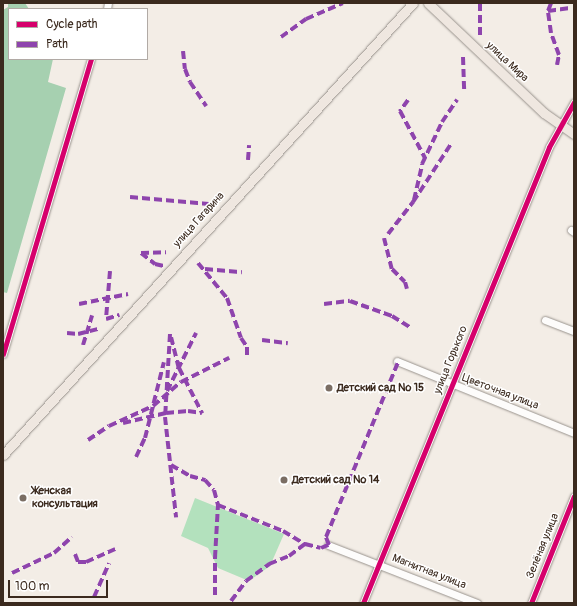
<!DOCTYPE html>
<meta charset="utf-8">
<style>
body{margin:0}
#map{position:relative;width:577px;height:606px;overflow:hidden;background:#f3ede6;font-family:Pangolin,sans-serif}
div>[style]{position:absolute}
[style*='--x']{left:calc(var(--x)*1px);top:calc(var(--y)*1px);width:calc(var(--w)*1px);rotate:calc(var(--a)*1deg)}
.green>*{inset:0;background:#b3e1bd}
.forest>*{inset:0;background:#a6d0b0}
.roads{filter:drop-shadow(0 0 1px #99938d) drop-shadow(0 0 1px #99938d)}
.minor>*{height:7px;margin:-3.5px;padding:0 3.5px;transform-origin:3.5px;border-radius:3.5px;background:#fdfcfb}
.major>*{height:9px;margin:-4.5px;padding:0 4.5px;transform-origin:4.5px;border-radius:4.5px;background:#efe7e0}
.quiet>*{height:4px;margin-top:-2px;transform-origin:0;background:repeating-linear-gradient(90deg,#8e44ad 0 8px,transparent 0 12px)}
.cycleway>*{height:5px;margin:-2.5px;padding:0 2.5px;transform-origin:2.5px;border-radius:2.5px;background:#d6006c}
.dots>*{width:11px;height:11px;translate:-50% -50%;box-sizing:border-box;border:2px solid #fff;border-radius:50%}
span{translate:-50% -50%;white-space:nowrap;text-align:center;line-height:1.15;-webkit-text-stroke:3px #fff;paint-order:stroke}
.street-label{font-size:11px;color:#3b2a1e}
.poi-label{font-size:11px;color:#3b2a1e;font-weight:700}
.left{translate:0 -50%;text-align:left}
.frame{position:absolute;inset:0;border:4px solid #3b2a1e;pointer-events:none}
.legend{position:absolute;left:8px;top:8px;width:140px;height:52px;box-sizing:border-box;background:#fff;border:1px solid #b1aaa5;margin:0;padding:5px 7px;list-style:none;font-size:12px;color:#3b2a1e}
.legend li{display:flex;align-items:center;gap:8px;height:20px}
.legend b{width:20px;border:1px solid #b1aaa5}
.scale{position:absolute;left:8px;top:580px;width:100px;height:18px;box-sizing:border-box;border:2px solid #3b2a1e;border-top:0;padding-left:5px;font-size:12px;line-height:14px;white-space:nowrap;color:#3b2a1e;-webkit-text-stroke:3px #fff;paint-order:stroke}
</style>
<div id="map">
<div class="green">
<div style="clip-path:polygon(195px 498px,284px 534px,270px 566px,249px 581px,218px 568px,208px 548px,181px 536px)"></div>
</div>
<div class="forest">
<div style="clip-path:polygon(8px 3px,25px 3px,29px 9px,9px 9px,9px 59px,53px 59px,48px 82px,66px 88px,7px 293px,3px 292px,3px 10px,8px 7px)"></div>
</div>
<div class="roads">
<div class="minor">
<div style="--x:107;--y:9;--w:6;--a:-81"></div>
<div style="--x:571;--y:230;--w:4;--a:34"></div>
<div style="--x:545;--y:320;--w:31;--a:21"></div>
<div style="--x:3;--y:354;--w:308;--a:-73.4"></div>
<div style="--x:397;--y:361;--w:191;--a:22.1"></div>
<div style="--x:328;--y:545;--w:160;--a:21.3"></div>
<div style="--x:363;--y:603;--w:492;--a:-67.8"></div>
<div style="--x:549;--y:147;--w:51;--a:-60.9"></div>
<div style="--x:531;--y:603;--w:115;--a:-68.1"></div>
</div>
<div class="major">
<div style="--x:428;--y:3;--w:160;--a:43.5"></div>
<div style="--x:544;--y:113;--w:37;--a:35"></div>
<div style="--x:3;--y:455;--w:610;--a:-47.79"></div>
</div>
</div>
<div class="quiet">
<div style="--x:480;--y:3;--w:35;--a:90"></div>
<div style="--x:548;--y:11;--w:9;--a:-69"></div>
<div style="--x:281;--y:37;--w:31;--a:-36"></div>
<div style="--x:306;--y:19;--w:40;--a:-23.4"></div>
<div style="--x:183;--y:51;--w:18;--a:84"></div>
<div style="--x:185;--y:69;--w:14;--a:69"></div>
<div style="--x:190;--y:82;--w:29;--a:56"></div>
<div style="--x:463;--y:57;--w:33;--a:88"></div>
<div style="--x:557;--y:65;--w:10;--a:-79"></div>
<div style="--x:559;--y:55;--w:23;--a:-110"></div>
<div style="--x:551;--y:33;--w:22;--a:-98"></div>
<div style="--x:548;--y:11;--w:22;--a:-8"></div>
<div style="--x:408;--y:100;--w:14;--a:126"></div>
<div style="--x:400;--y:111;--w:53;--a:62"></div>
<div style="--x:248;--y:160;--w:15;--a:-86"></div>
<div style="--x:130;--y:197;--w:79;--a:5.1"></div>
<div style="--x:414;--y:200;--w:37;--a:-77"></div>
<div style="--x:422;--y:164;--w:47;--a:-64.5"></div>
<div style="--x:442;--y:122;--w:27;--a:-56"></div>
<div style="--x:388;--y:234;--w:41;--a:-52"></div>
<div style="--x:413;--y:202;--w:69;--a:-56.8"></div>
<div style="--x:384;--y:238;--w:32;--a:76"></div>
<div style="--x:392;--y:269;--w:18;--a:45"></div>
<div style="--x:405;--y:282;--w:7;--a:74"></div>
<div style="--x:141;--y:253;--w:18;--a:38"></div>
<div style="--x:155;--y:264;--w:9;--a:13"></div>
<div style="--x:141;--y:253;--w:25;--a:-2"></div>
<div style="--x:198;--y:263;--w:45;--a:50.4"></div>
<div style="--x:227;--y:298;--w:42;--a:70.7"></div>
<div style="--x:241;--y:338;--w:11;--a:56"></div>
<div style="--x:247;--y:347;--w:10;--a:90"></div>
<div style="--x:205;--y:269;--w:37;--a:5"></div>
<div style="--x:110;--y:271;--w:48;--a:94.8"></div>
<div style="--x:106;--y:319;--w:14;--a:-17"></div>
<div style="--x:79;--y:304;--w:50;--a:-11.5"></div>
<div style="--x:324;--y:304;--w:26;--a:-7"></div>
<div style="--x:350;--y:301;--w:45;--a:19.7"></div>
<div style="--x:392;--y:316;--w:22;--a:32"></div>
<div style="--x:67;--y:333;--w:11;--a:5"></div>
<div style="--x:78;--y:334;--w:21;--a:-14"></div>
<div style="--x:170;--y:334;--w:83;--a:93.4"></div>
<div style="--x:165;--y:417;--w:101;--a:83.7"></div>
<div style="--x:171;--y:337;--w:32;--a:76"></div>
<div style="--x:179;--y:368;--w:51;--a:62.9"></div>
<div style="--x:262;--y:340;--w:26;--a:7"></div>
<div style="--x:83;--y:345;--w:31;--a:-73"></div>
<div style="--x:167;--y:391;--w:65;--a:-63.4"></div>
<div style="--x:123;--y:423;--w:44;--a:-13.1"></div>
<div style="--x:166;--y:413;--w:22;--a:-5"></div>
<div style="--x:188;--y:411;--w:14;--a:8"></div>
<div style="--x:88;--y:440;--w:25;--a:-34"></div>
<div style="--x:109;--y:426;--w:48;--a:-24.4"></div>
<div style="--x:153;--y:406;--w:37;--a:-41"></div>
<div style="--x:181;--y:382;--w:54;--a:-26.6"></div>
<div style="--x:136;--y:457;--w:21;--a:-65"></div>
<div style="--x:145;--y:438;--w:78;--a:-76"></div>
<div style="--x:171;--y:465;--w:22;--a:30"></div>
<div style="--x:190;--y:476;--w:16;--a:15"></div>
<div style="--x:205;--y:480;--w:13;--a:48"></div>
<div style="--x:214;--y:490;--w:16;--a:75"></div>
<div style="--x:218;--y:505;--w:70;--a:21.8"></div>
<div style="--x:283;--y:531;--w:26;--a:31"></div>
<div style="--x:329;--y:545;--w:9;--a:-111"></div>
<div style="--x:326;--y:537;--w:189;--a:-67.6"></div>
<div style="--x:75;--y:554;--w:9;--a:69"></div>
<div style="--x:78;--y:562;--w:8;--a:0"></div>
<div style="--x:86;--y:562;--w:32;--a:-24"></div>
<div style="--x:12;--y:573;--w:47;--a:-25.5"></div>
<div style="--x:54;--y:553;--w:24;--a:-42"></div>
<div style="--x:215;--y:595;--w:37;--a:-90"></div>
<div style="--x:215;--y:558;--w:53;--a:-86.8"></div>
<div style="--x:94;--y:597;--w:37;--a:-66"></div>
<div style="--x:231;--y:601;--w:25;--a:-53"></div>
<div style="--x:246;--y:581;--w:29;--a:-36"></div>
<div style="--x:269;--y:564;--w:22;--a:-22"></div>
<div style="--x:289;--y:556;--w:20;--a:-37"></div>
<div style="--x:305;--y:544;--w:16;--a:14"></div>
<div style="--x:321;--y:548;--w:8;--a:-23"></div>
</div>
<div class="cycleway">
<div style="--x:3;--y:354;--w:308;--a:-73.4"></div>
<div style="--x:363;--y:603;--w:492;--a:-67.8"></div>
<div style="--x:549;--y:147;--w:51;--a:-60.9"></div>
<div style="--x:531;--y:603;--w:115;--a:-68.1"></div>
</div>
<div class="dots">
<div style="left:329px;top:388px;background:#7b6e64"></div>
<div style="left:284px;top:480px;background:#7b6e64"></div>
<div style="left:23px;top:498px;background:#7b6e64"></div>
</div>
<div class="street-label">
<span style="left:507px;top:62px;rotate:43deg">улица Мира</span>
<span style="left:199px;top:220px;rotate:-48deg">улица Гагарина</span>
<span style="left:451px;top:360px;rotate:-68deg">улица Горького</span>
<span style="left:500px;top:392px;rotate:21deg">Цветочная улица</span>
<span style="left:543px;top:546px;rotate:-68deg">Зелёная улица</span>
<span style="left:429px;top:572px;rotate:21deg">Магнитная улица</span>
</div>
<div class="poi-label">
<span class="left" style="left:337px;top:388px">Детский сад № 15</span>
<span class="left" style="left:292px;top:480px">Детский сад № 14</span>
<span class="left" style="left:32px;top:498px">Женская<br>консультация</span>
</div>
<div class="frame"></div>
<ul class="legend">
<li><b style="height:5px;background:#d6006c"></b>Cycle path</li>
<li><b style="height:5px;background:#8e44ad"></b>Path</li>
</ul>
<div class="scale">100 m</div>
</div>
